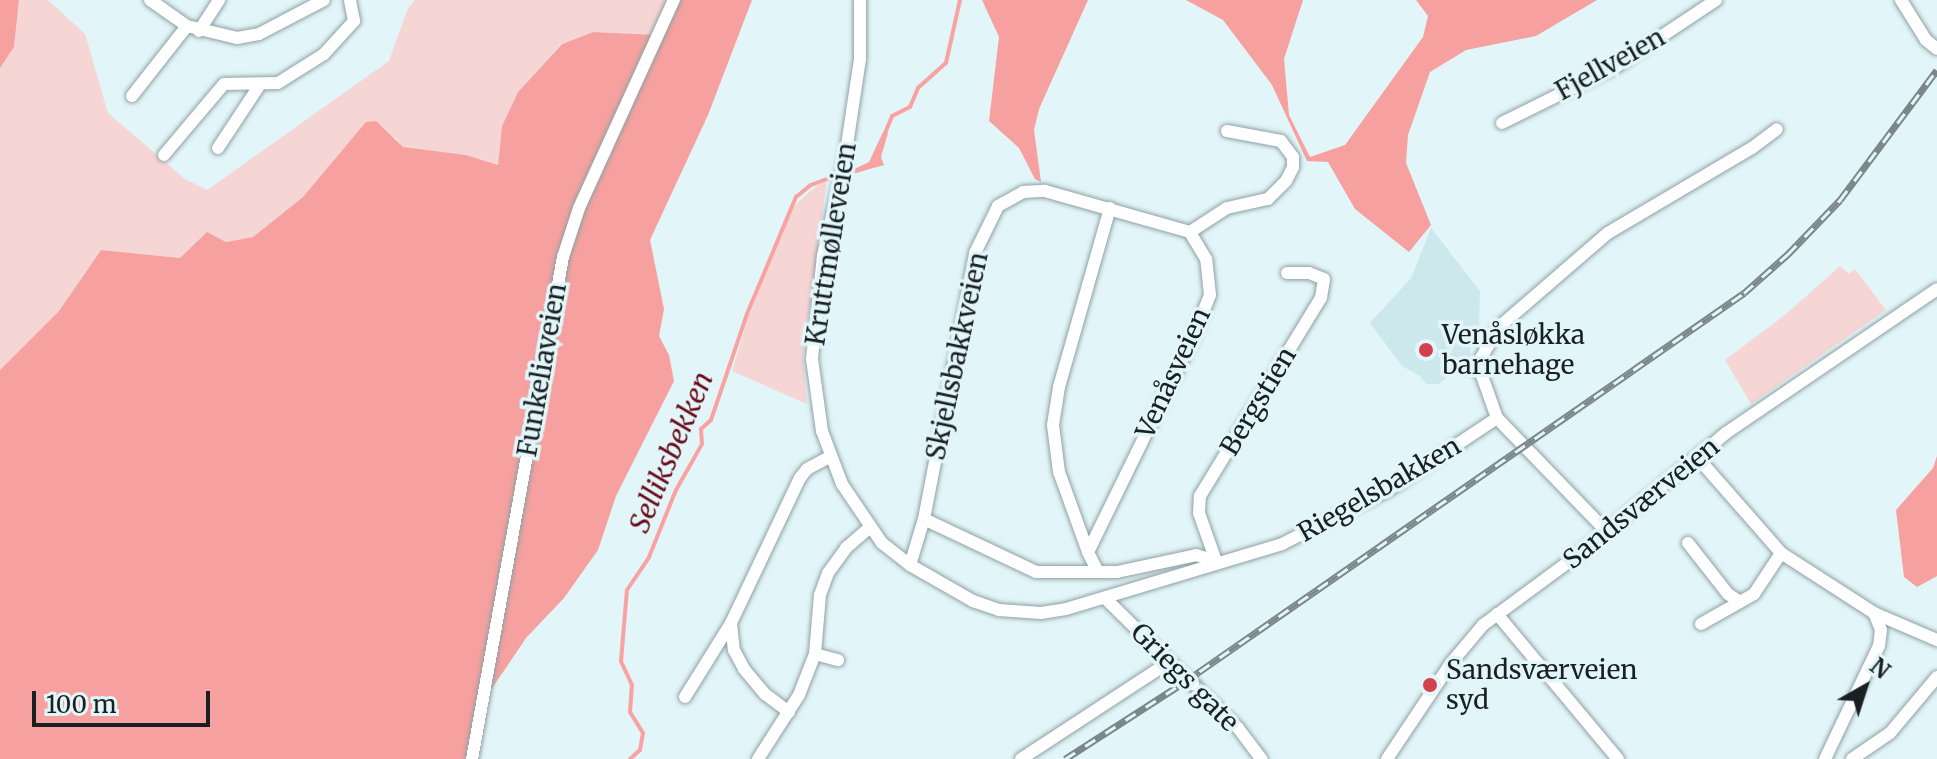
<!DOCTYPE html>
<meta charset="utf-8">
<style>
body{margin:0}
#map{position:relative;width:1937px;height:759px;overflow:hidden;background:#e2f5f8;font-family:Merriweather,serif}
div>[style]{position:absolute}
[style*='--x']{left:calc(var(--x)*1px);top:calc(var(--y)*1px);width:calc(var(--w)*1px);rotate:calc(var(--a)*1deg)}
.built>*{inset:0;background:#cce8ed}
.green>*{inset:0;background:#f6d6d5}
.forest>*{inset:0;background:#f6a19f}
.water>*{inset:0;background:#f8a3a1}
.stream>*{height:4px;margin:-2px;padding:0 2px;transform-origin:2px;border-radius:2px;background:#f8a3a1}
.roads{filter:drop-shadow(0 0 2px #8fa1a4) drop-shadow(0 0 2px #8fa1a4)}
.minor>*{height:12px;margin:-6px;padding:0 6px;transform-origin:6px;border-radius:6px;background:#fff}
.rail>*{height:7px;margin-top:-3.5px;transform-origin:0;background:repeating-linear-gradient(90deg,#e2f5f8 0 12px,#7b8789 0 24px);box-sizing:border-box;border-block:2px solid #7b8789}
.bridges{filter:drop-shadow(0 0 2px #8fa1a4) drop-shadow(0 0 2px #8fa1a4)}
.minor-bridge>*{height:12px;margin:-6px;padding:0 6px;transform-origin:6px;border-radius:6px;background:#fff}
.dots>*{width:22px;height:22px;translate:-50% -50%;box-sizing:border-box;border:4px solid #e2f5f8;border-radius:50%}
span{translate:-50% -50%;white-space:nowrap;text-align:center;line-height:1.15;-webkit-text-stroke:7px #e2f5f8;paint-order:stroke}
.street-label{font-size:26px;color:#1a2022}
.poi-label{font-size:26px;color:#1a2022}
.left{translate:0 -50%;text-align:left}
.water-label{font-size:28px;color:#6b0c1a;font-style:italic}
.north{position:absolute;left:1825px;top:647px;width:80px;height:80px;-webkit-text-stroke:6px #e2f5f8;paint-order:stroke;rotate:39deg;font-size:22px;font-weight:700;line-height:32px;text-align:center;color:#1a2022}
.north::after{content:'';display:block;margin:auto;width:28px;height:36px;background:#1a2022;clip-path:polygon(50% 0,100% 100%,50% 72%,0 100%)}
.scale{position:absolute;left:32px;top:691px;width:178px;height:36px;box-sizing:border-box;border:4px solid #1a2022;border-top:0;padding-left:10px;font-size:24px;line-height:28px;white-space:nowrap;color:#1a2022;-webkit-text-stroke:6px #e2f5f8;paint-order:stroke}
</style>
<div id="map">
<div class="built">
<div style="clip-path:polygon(1431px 228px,1480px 291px,1479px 331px,1470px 351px,1475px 380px,1452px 374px,1438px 384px,1426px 384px,1420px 376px,1402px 366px,1370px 323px,1411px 278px)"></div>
</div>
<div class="green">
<div style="clip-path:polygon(19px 0,48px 0,85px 34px,108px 113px,185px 179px,207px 190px,389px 61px,408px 8px,415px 0,673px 0,657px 35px,593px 32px,561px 44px,518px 92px,502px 126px,498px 165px,466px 155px,402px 147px,395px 137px,327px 170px,303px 197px,253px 237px,226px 242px,207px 232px,180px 258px,101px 250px,59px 311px,0 370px,0 68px,14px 47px)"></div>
<div style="clip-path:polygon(827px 180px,803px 355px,807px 404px,732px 371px,749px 315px,792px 208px,815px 187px)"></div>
<div style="clip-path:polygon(1840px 266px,1849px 274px,1855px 269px,1886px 310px,1751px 404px,1725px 360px,1785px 315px)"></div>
</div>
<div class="forest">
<div style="clip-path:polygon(0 0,19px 0,14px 47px,0 68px)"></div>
<div style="clip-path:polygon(673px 0,752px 0,708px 115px,650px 240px,664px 309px,659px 336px,669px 355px,674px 381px,616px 496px,598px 550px,564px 598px,526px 638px,478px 709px,469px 759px,0 759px,0 370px,59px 311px,101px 250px,180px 258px,207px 232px,226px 242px,253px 237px,303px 197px,366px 122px,376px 121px,403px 147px,466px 155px,498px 165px,502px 126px,518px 92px,562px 44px,593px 32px,657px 35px)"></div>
<div style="clip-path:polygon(982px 0,1088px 0,1039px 109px,1034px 130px,1041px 182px,1035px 179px,1019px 148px,989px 121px,999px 37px)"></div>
<div style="clip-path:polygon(1186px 0,1303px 0,1284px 59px,1289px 115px,1310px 157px,1345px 145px,1423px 37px,1428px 16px,1416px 0,1597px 0,1536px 36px,1466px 50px,1430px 72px,1408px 135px,1406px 163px,1431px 225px,1409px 252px,1355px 209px,1328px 162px,1307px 161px,1272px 85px,1223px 20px)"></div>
<div style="clip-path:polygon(1937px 456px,1937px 576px,1917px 587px,1904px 577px,1896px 510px,1933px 468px)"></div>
</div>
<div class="water">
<div style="clip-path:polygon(884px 130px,888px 133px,881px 157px,884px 165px,849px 175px,850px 171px,869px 162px)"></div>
</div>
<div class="stream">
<div style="--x:886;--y:131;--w:16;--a:-68"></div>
<div style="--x:892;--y:116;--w:20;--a:-27"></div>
<div style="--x:910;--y:107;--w:21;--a:-67"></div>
<div style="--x:918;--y:88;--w:38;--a:-42"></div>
<div style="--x:946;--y:63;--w:65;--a:-77.5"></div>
<div style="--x:342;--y:164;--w:54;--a:49.5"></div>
<div style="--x:630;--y:759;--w:13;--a:-42"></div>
<div style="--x:640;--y:750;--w:17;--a:-80"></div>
<div style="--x:643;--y:733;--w:25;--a:-122"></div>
<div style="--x:630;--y:712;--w:27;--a:-86"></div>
<div style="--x:632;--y:685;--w:26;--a:-115"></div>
<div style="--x:621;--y:661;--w:71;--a:-85.2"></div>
<div style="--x:627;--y:590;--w:40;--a:-56"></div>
<div style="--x:649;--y:557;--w:72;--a:-68.1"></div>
<div style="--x:676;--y:490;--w:53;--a:-60.5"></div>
<div style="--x:702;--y:444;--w:15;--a:-94"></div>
<div style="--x:701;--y:429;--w:13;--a:-42"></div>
<div style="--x:711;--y:420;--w:112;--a:-71.2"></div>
<div style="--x:747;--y:314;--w:127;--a:-67.3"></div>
<div style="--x:796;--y:197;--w:19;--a:-39"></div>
<div style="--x:811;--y:185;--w:22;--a:-21"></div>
</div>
<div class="roads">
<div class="minor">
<div style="--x:150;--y:0;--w:45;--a:35.1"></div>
<div style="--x:187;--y:26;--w:51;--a:13.5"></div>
<div style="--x:237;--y:38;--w:22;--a:-10"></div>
<div style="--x:259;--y:34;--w:73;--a:-27.6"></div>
<div style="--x:860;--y:0;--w:59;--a:90"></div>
<div style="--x:860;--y:59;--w:100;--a:98.6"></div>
<div style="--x:845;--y:158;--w:100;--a:102.7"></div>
<div style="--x:823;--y:256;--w:104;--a:96.1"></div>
<div style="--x:812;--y:359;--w:73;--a:82.1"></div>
<div style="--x:822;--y:431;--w:57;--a:69.3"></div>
<div style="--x:842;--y:484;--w:71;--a:55.9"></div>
<div style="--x:882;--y:543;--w:36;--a:38"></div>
<div style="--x:910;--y:565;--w:73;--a:29.7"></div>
<div style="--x:973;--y:601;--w:28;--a:19"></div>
<div style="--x:999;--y:610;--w:42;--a:4.1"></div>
<div style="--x:1041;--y:613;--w:25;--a:-9"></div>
<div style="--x:1066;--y:609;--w:226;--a:-16.7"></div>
<div style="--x:1282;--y:544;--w:121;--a:-27"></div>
<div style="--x:1390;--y:489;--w:128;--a:-33.6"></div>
<div style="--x:1497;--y:418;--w:157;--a:46"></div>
<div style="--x:1901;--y:0;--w:47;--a:58"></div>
<div style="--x:1926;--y:40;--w:14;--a:39"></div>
<div style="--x:199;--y:31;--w:37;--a:-57"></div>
<div style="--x:132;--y:96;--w:89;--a:-51.8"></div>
<div style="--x:1502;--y:123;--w:128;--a:-26.4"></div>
<div style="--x:1617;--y:66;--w:119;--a:-33.7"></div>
<div style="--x:218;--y:148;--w:74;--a:-56.5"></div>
<div style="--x:164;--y:155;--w:93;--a:-49.8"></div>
<div style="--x:224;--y:84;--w:54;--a:-1.1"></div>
<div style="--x:278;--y:83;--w:54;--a:-32.2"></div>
<div style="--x:324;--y:54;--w:45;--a:-47.7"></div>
<div style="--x:354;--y:21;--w:21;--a:-101"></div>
<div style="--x:1497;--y:418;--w:48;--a:-109.6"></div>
<div style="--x:1481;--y:373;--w:15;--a:-90"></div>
<div style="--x:1481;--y:358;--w:36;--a:-60"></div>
<div style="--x:1499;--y:327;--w:144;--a:-40.8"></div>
<div style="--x:1608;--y:233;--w:167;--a:-30.6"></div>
<div style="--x:1752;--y:148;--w:31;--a:-37"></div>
<div style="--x:1697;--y:457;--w:128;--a:48.8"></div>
<div style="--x:1781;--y:553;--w:111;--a:32.8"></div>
<div style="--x:1874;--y:613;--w:69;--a:23.2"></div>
<div style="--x:924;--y:519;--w:124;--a:25.3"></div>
<div style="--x:1036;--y:572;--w:81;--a:0"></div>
<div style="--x:1117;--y:572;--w:81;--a:-12.1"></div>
<div style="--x:1196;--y:555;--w:21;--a:17"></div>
<div style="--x:1688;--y:543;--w:65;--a:51.9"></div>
<div style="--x:1728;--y:594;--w:14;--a:34"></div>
<div style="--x:1088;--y:552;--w:85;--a:-109.9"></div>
<div style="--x:1059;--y:472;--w:47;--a:-97.3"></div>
<div style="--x:1053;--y:425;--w:38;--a:-81"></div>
<div style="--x:1059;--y:387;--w:186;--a:-74.1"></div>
<div style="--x:1216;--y:561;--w:51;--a:-109.5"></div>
<div style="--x:1199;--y:513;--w:17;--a:-87"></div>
<div style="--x:1200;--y:496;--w:232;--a:-58.6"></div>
<div style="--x:1321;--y:298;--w:19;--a:-81"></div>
<div style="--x:1324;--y:279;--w:16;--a:-158"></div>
<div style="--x:1309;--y:273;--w:22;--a:180"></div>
<div style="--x:910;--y:565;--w:48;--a:-73.1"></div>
<div style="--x:924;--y:519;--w:271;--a:-79.1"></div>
<div style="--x:975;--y:253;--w:52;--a:-63.9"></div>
<div style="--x:998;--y:206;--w:29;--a:-29"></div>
<div style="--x:1023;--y:192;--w:22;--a:-3"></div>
<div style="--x:1045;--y:191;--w:151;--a:15.8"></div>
<div style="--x:1098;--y:572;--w:22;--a:-117"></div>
<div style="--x:1088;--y:552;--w:236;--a:-63.9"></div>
<div style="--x:1192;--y:340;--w:48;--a:-68.2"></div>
<div style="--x:1210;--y:295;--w:36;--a:-96"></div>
<div style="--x:1206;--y:259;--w:31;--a:-121"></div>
<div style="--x:1190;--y:232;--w:44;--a:-33"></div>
<div style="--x:1227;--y:208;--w:42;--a:-12.4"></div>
<div style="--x:1268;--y:199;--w:25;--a:-45"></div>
<div style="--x:1286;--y:181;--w:16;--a:-63"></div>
<div style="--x:1293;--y:167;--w:10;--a:-90"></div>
<div style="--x:1293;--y:157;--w:20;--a:-127"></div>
<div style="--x:1281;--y:141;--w:55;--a:-169.5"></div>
<div style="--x:1106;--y:599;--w:97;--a:44.6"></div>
<div style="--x:1497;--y:614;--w:189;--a:50.2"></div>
<div style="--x:731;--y:623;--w:27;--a:84"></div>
<div style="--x:734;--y:650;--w:21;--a:62"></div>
<div style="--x:744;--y:669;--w:33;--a:50"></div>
<div style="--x:765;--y:694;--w:30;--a:37"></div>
<div style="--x:1701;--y:624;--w:61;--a:-29.5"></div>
<div style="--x:1754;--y:594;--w:49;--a:-56.6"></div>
<div style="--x:815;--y:654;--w:59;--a:-85.2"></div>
<div style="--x:820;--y:595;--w:23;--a:-70"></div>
<div style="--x:828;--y:573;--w:31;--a:-54"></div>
<div style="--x:846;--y:548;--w:32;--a:-41"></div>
<div style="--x:1193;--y:684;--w:63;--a:44.4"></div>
<div style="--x:1238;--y:728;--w:39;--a:53"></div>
<div style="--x:685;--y:697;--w:87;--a:-58.1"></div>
<div style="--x:731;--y:623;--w:161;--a:-64.6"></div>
<div style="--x:800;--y:478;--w:11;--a:-52"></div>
<div style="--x:807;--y:469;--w:26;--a:-28"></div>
<div style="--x:472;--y:759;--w:510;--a:-79.73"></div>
<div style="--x:563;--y:257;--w:52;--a:-71.9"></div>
<div style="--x:579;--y:208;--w:229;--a:-65.5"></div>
<div style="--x:758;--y:759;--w:76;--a:-57.4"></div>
<div style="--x:799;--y:695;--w:44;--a:-68.7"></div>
<div style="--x:815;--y:654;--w:24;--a:15"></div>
<div style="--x:1021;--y:759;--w:177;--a:-33.2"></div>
<div style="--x:1387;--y:759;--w:115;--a:-56.3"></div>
<div style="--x:1451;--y:663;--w:50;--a:-49.9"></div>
<div style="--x:1483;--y:625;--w:113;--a:-36.4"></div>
<div style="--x:1574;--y:558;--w:197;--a:-39.4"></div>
<div style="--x:1726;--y:433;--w:255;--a:-34.3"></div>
<div style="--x:1825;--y:759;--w:125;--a:-64.5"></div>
<div style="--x:1879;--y:646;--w:16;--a:-83"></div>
<div style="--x:1881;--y:630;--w:18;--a:-112"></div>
<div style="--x:1852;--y:759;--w:46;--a:-34.4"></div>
<div style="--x:1890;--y:733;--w:73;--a:-50"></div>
</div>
</div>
<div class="rail">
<div style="--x:1065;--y:759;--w:137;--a:-32.8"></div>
<div style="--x:1180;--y:685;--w:687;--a:-34.8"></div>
<div style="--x:1744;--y:293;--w:59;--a:-41.6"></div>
<div style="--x:1788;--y:254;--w:75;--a:-46.1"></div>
<div style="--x:1840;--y:200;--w:162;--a:-53.3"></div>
</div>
<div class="bridges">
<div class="minor-bridge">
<div style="--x:1180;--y:672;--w:18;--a:43"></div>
</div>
</div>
<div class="dots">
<div style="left:1426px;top:350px;background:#d2414c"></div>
<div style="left:1430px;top:685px;background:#d2414c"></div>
</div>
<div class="street-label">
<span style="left:1610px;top:64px;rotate:-29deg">Fjellveien</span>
<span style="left:831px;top:244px;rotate:-81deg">Kruttmølleveien</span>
<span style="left:957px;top:356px;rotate:-78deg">Skjellsbakkveien</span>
<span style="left:542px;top:370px;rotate:-80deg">Funkeliaveien</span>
<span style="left:1173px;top:373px;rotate:-65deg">Venåsveien</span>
<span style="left:1258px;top:401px;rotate:-59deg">Bergstien</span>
<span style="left:1379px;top:489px;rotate:-30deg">Riegelsbakken</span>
<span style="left:1641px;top:503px;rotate:-39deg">Sandsværveien</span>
<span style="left:1185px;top:677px;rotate:45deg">Griegs gate</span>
</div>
<div class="poi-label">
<span class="left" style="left:1442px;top:350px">Venåsløkka<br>barnehage</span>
<span class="left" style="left:1446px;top:685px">Sandsværveien<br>syd</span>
</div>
<div class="water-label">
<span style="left:671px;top:452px;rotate:-67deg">Selliksbekken</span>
</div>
<div class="north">N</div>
<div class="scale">100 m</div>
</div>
